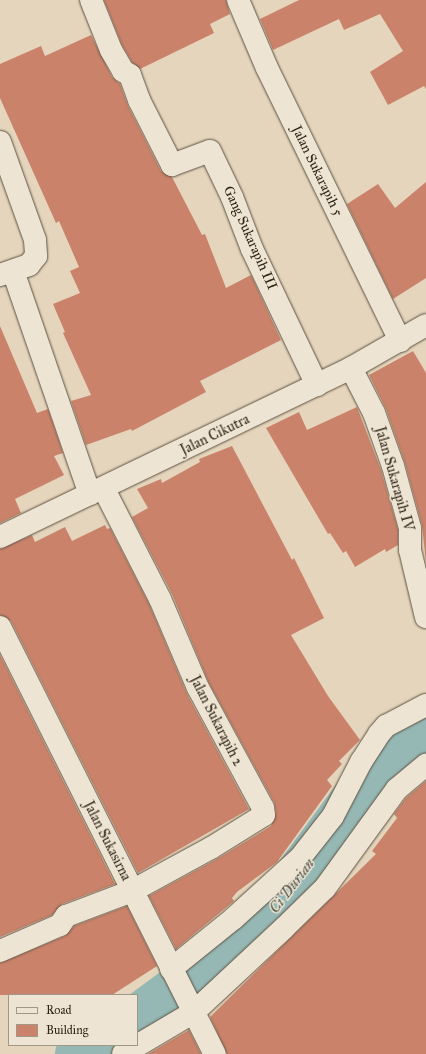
<!DOCTYPE html>
<style>
body{margin:0}
#map{position:relative;width:426px;height:1054px;overflow:hidden;background:#e4d5bc;font-family:"IM FELL Great Primer",serif}
div>[style]{position:absolute}
[style*='--x']{left:calc(var(--x)*1px);top:calc(var(--y)*1px);width:calc(var(--w)*1px);rotate:calc(var(--a)*1deg)}
.river>*{height:51px;margin:-25.5px;padding:0 25.5px;transform-origin:25.5px;border-radius:25.5px;background:#95b8b4}
.building>*{inset:0;background:#ca826a}
.roads{filter:drop-shadow(0 0 1px #5d5040) drop-shadow(0 0 1px #5d5040)}
.minor>*{height:22px;margin:-11px;padding:0 11px;transform-origin:11px;border-radius:11px;background:#ede4d3}
.secondary>*{height:22px;margin:-11px;padding:0 11px;transform-origin:11px;border-radius:11px;background:#ede4d3}
span{translate:-50% -50%;white-space:nowrap;text-align:center;line-height:1.15;-webkit-text-stroke:3px #ede4d3;paint-order:stroke}
.street-label{font-size:14px;color:#302416}
.water-label{font-size:15px;color:#4e5045;font-style:italic}
.legend{position:absolute;left:8px;top:994px;width:130px;height:52px;box-sizing:border-box;background:#ede4d3;border:1px solid #a19787;margin:0;padding:5px 7px;list-style:none;font-size:12px;color:#302416}
.legend li{display:flex;align-items:center;gap:8px;height:20px}
.legend b{width:20px;border:1px solid #a19787}
</style>
<div id="map">
<div class="river">
<div style="--x:137;--y:1020;--w:153;--a:-36.5"></div>
<div style="--x:260;--y:929;--w:230;--a:-53.5"></div>
<div style="--x:397;--y:744;--w:30;--a:-15"></div>
<div style="--x:80;--y:1054;--w:17;--a:-31"></div>
</div>
<div class="building">
<div style="clip-path:polygon(104px 0,226px 0,230px 14px,210px 24px,214px 33px,140px 69px,132px 62px,122px 45px)"></div>
<div style="clip-path:polygon(299px 0,426px 0,426px 89px,424px 86px,388px 105px,370px 72px,403px 51px,380px 14px,344px 30px,339px 19px,273px 50px,260px 19px)"></div>
<div style="clip-path:polygon(91px 35px,112px 77px,120px 84px,128px 106px,161px 171px,172px 177px,202px 235px,205px 234px,226px 288px,251px 275px,281px 340px,200px 381px,206px 392px,132px 431px,131px 429px,86px 445px,71px 401px,91px 395px,63px 333px,65px 332px,53px 304px,80px 293px,70px 271px,79px 267px,59px 221px,56px 223px,0 98px,0 64px,41px 46px,45px 56px)"></div>
<div style="clip-path:polygon(426px 182px,426px 278px,393px 299px,347px 204px,378px 184px,395px 208px)"></div>
<div style="clip-path:polygon(0 326px,37px 413px,48px 409px,63px 453px,54px 456px,64px 475px,15px 499px,21px 513px,0 523px)"></div>
<div style="clip-path:polygon(413px 351px,426px 373px,426px 563px,422px 525px,405px 463px,386px 409px,369px 375px)"></div>
<div style="clip-path:polygon(357px 407px,381px 470px,398px 530px,398px 545px,386px 552px,385px 549px,355px 567px,346px 551px,343px 553px,330px 533px,328px 534px,266px 428px,299px 412px,307px 430px)"></div>
<div style="clip-path:polygon(232px 446px,292px 560px,294px 558px,324px 618px,291px 635px,328px 696px,360px 740px,339px 761px,342px 764px,327px 780px,332px 786px,277px 862px,237px 892px,232px 898px,234px 901px,176px 949px,149px 896px,217px 859px,271px 826px,276px 813px,274px 802px,209px 683px,172px 594px,132px 517px,148px 508px,137px 489px,161px 479px,162px 483px,200px 462px,199px 459px)"></div>
<div style="clip-path:polygon(105px 525px,107px 529px,110px 528px,149px 604px,187px 694px,249px 809px,138px 873px,11px 621px,0 615px,0 549px,32px 535px,35px 542px,65px 527px,72px 541px)"></div>
<div style="clip-path:polygon(0 655px,115px 884px,62px 904px,52px 915px,0 937px)"></div>
<div style="clip-path:polygon(426px 781px,426px 1054px,227px 1054px,210px 1017px,376px 854px,372px 851px,397px 818px,394px 814px,406px 798px)"></div>
<div style="clip-path:polygon(127px 906px,157px 966px,112px 995px,0 995px,0 963px,65px 936px,74px 926px)"></div>
<div style="clip-path:polygon(189px 1030px,201px 1054px,148px 1054px)"></div>
</div>
<div class="roads">
<div class="minor">
<div style="--x:91;--y:0;--w:54;--a:68.2"></div>
<div style="--x:111;--y:50;--w:24;--a:60"></div>
<div style="--x:123;--y:71;--w:8;--a:30"></div>
<div style="--x:130;--y:75;--w:27;--a:70"></div>
<div style="--x:139;--y:100;--w:73;--a:63.1"></div>
<div style="--x:172;--y:165;--w:40;--a:-20.2"></div>
<div style="--x:210;--y:151;--w:51;--a:64.4"></div>
<div style="--x:232;--y:197;--w:56;--a:69"></div>
<div style="--x:252;--y:249;--w:151;--a:64.5"></div>
<div style="--x:238;--y:0;--w:74;--a:66.9"></div>
<div style="--x:267;--y:68;--w:304;--a:64"></div>
<div style="--x:0;--y:142;--w:104;--a:70.3"></div>
<div style="--x:35;--y:240;--w:16;--a:86"></div>
<div style="--x:36;--y:256;--w:11;--a:128"></div>
<div style="--x:29;--y:265;--w:31;--a:161"></div>
<div style="--x:13;--y:271;--w:236;--a:71"></div>
<div style="--x:351;--y:368;--w:51;--a:62.9"></div>
<div style="--x:374;--y:413;--w:56;--a:70.3"></div>
<div style="--x:393;--y:466;--w:64;--a:74.7"></div>
<div style="--x:410;--y:528;--w:22;--a:90"></div>
<div style="--x:410;--y:550;--w:69;--a:76.6"></div>
<div style="--x:0;--y:627;--w:478;--a:63.3"></div>
<div style="--x:0;--y:951;--w:65;--a:-23.4"></div>
<div style="--x:60;--y:925;--w:11;--a:-56"></div>
<div style="--x:66;--y:916;--w:71;--a:-20.7"></div>
<div style="--x:132;--y:891;--w:90;--a:-28.6"></div>
<div style="--x:211;--y:848;--w:62;--a:-31.9"></div>
<div style="--x:264;--y:815;--w:7;--a:-98"></div>
<div style="--x:263;--y:808;--w:136;--a:-118.4"></div>
<div style="--x:198;--y:688;--w:97;--a:-113.1"></div>
<div style="--x:160;--y:599;--w:123;--a:-117"></div>
<div style="--x:171;--y:969;--w:80;--a:-38.9"></div>
<div style="--x:233;--y:919;--w:91;--a:-42.3"></div>
<div style="--x:300;--y:858;--w:53;--a:-51.8"></div>
<div style="--x:333;--y:816;--w:61;--a:-62.6"></div>
<div style="--x:361;--y:762;--w:33;--a:-57"></div>
<div style="--x:379;--y:734;--w:11;--a:-49"></div>
<div style="--x:386;--y:726;--w:45;--a:-27.7"></div>
<div style="--x:123;--y:1054;--w:82;--a:-30.6"></div>
<div style="--x:194;--y:1012;--w:123;--a:-43"></div>
<div style="--x:284;--y:928;--w:57;--a:-44.3"></div>
<div style="--x:325;--y:888;--w:122;--a:-54"></div>
<div style="--x:397;--y:789;--w:38;--a:-40"></div>
</div>
<div class="secondary">
<div style="--x:0;--y:537;--w:390;--a:-25.7"></div>
<div style="--x:351;--y:368;--w:86;--a:-29.8"></div>
</div>
</div>
<div class="street-label">
<span style="left:317px;top:171px;rotate:64deg">Jalan Sukarapih 5</span>
<span style="left:250px;top:238px;rotate:66deg">Gang Sukarapih III</span>
<span style="left:215px;top:435px;rotate:-26deg">Jalan Cikutra</span>
<span style="left:394px;top:479px;rotate:74deg">Jalan Sukarapih IV</span>
<span style="left:216px;top:721px;rotate:63deg">Jalan Sukarapih 2</span>
<span style="left:107px;top:841px;rotate:63deg">Jalan Sukasirna</span>
</div>
<div class="water-label">
<span style="left:292px;top:886px;rotate:-53deg">Ci Durian</span>
</div>
<ul class="legend">
<li><b style="height:5px;background:#ede4d3"></b>Road</li>
<li><b style="height:11px;background:#ca826a"></b>Building</li>
</ul>
</div>
